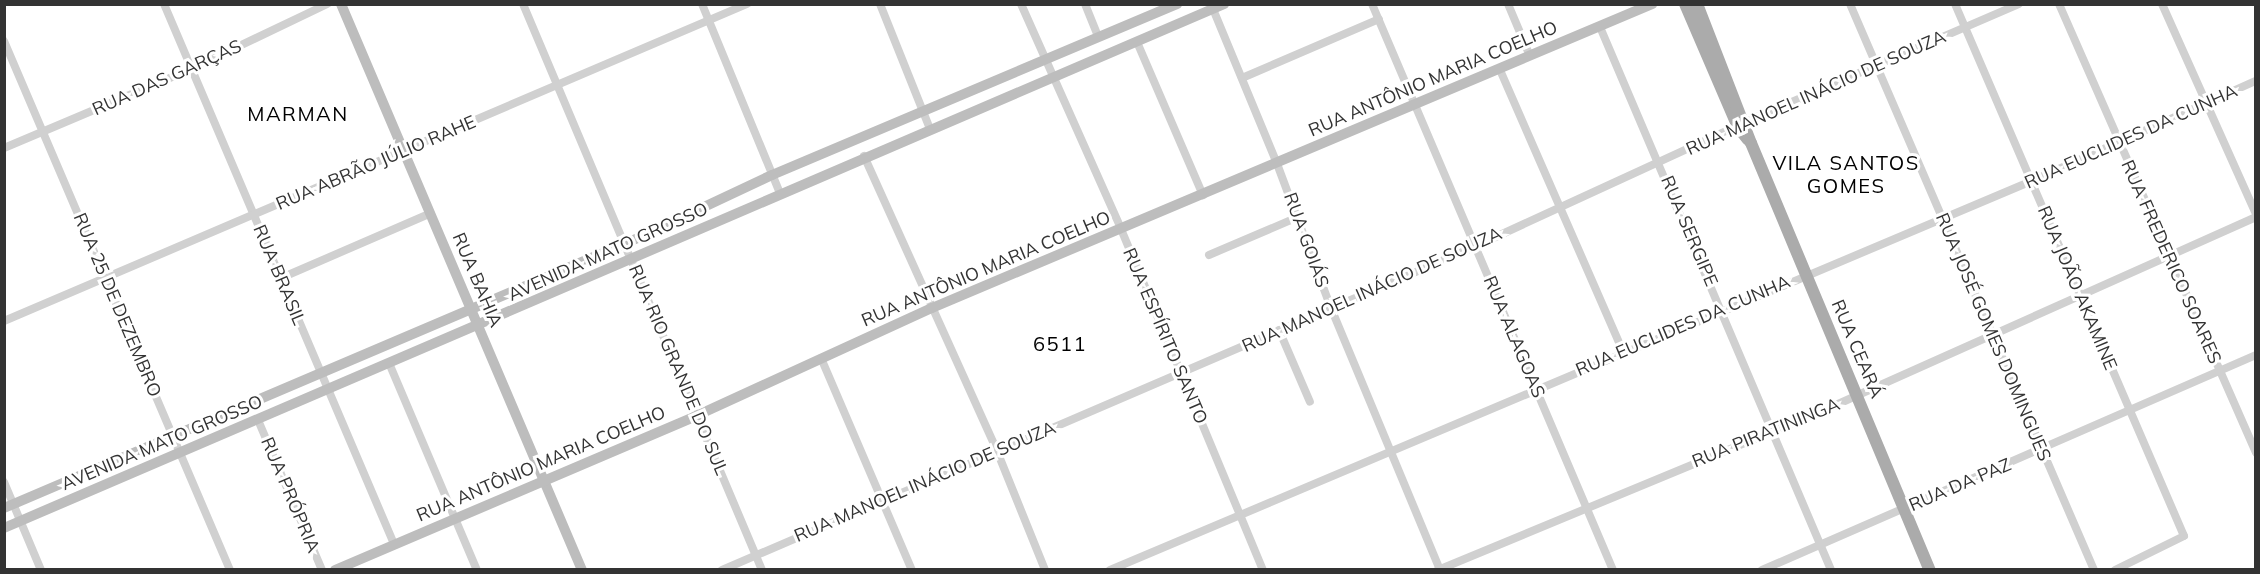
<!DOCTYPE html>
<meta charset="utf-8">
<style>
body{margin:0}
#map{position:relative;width:2260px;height:574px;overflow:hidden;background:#fff;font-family:Mulish,sans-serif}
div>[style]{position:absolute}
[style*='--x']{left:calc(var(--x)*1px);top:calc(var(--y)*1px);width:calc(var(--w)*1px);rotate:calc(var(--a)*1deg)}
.street>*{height:8px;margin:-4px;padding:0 4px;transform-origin:4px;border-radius:4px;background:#d0d0d0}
.secondary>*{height:10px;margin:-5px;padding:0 5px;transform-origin:5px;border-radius:5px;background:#bdbdbd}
.primary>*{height:12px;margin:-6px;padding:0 6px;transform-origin:6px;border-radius:6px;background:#ababab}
span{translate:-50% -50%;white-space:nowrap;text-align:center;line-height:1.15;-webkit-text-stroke:6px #fff;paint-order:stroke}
.street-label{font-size:18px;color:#333}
.neighbourhood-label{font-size:20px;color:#000;letter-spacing:1.5px}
.frame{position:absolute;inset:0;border:6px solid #333;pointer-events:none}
</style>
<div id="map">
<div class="street">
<div style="--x:164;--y:4;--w:587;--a:66.93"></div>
<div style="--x:523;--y:4;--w:614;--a:67.11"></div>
<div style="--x:702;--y:4;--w:204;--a:67.6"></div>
<div style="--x:880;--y:4;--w:135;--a:68.2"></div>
<div style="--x:1021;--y:4;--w:246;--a:66"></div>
<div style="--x:1121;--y:229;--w:369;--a:67.4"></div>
<div style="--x:1085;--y:4;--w:35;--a:68"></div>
<div style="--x:1372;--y:4;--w:615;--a:66.94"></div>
<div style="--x:1508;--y:4;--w:56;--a:67.1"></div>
<div style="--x:1850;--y:4;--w:616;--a:66.68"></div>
<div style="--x:1955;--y:4;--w:579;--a:66.71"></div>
<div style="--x:2184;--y:536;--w:77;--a:153.8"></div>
<div style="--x:2059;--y:4;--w:490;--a:66.3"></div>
<div style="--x:2162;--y:4;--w:230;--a:65.9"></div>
<div style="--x:1213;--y:9;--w:165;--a:67.5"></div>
<div style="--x:1276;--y:161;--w:157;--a:69.5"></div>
<div style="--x:1331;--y:308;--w:284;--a:67.4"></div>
<div style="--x:1600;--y:27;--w:590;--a:66.95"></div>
<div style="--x:4;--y:41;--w:575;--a:66.87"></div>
<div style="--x:1137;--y:42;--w:167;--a:66.7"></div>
<div style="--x:1500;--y:70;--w:307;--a:66.4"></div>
<div style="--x:1242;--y:78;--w:149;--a:-23.3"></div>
<div style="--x:4;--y:148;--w:203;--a:-22.9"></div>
<div style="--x:191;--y:69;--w:151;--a:-25.5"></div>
<div style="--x:864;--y:156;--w:324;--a:65.7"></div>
<div style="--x:997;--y:451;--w:128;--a:68"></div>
<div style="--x:1209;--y:255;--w:97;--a:-23.1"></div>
<div style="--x:281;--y:278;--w:163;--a:-23.4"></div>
<div style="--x:4;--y:321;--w:808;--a:-23.11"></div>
<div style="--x:1279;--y:330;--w:78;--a:66.7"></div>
<div style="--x:821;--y:358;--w:231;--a:66.8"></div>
<div style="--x:389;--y:363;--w:225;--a:67"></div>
<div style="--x:258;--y:420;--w:163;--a:66.9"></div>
<div style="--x:4;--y:482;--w:95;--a:67.2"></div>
<div style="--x:722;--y:570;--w:821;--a:-23.25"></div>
<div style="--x:1476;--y:246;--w:296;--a:-24.7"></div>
<div style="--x:1745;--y:122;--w:298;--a:-23.3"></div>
<div style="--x:1110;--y:570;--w:1001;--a:-22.88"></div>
<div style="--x:2032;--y:181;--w:245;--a:-24.1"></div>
<div style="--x:1438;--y:570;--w:433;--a:-22.5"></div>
<div style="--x:1838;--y:404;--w:458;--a:-24.1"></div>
<div style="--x:1762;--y:570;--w:539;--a:-23.52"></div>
</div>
<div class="secondary">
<div style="--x:341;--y:4;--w:615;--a:66.94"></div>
<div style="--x:4;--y:508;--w:689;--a:-23.07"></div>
<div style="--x:638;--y:238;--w:148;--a:-25.2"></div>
<div style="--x:772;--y:175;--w:440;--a:-22.9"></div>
<div style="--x:4;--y:528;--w:1328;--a:-23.24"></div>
<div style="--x:335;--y:570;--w:395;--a:-23.1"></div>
<div style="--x:698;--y:415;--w:257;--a:-24.6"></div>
<div style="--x:932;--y:308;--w:782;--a:-22.89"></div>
</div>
<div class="primary">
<div style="--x:1685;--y:4;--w:134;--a:66.7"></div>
<div style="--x:1738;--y:127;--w:16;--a:52"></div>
<div style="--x:1697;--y:4;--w:149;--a:68.8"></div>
<div style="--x:1751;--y:143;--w:463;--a:67.3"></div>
</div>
<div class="street-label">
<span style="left:167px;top:78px;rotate:-24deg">RUA DAS GARÇAS</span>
<span style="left:1433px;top:79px;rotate:-23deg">RUA ANTÔNIO MARIA COELHO</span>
<span style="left:1816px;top:93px;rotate:-24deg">RUA MANOEL INÁCIO DE SOUZA</span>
<span style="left:2131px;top:137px;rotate:-24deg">RUA EUCLIDES DA CUNHA</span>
<span style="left:376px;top:163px;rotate:-23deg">RUA ABRÃO JÚLIO RAHE</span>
<span style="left:1689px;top:231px;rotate:67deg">RUA SERGIPE</span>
<span style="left:1306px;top:240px;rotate:70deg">RUA GOIÁS</span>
<span style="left:608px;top:252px;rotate:-24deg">AVENIDA MATO GROSSO</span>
<span style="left:2171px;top:262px;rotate:66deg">RUA FREDERICO SOARES</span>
<span style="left:986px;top:269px;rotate:-23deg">RUA ANTÔNIO MARIA COELHO</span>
<span style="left:279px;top:275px;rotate:67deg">RUA BRASIL</span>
<span style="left:477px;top:280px;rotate:67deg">RUA BAHIA</span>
<span style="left:2077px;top:288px;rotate:67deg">RUA JOÃO AKAMINE</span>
<span style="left:1372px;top:290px;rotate:-24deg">RUA MANOEL INÁCIO DE SOUZA</span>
<span style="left:117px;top:305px;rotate:67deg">RUA 25 DE DEZEMBRO</span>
<span style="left:1683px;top:326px;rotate:-23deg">RUA EUCLIDES DA CUNHA</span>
<span style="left:1165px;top:336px;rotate:67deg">RUA ESPÍRITO SANTO</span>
<span style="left:1514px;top:337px;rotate:67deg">RUA ALAGOAS</span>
<span style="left:1993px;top:337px;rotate:67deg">RUA JOSÉ GOMES DOMINGUES</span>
<span style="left:1857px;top:349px;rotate:67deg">RUA CEARÁ</span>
<span style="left:678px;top:370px;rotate:67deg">RUA RIO GRANDE DO SUL</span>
<span style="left:1766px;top:433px;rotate:-22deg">RUA PIRATININGA</span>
<span style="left:162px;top:443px;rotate:-23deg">AVENIDA MATO GROSSO</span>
<span style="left:541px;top:464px;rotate:-23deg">RUA ANTÔNIO MARIA COELHO</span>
<span style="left:925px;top:482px;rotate:-23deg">RUA MANOEL INÁCIO DE SOUZA</span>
<span style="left:1960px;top:485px;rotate:-23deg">RUA DA PAZ</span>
<span style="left:290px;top:495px;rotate:67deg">RUA PRÓPRIA</span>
</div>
<div class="neighbourhood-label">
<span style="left:298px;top:113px">MARMAN</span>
<span style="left:1846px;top:174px">VILA SANTOS<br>GOMES</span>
<span style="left:1060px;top:343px">6511</span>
</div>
<div class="frame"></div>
</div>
